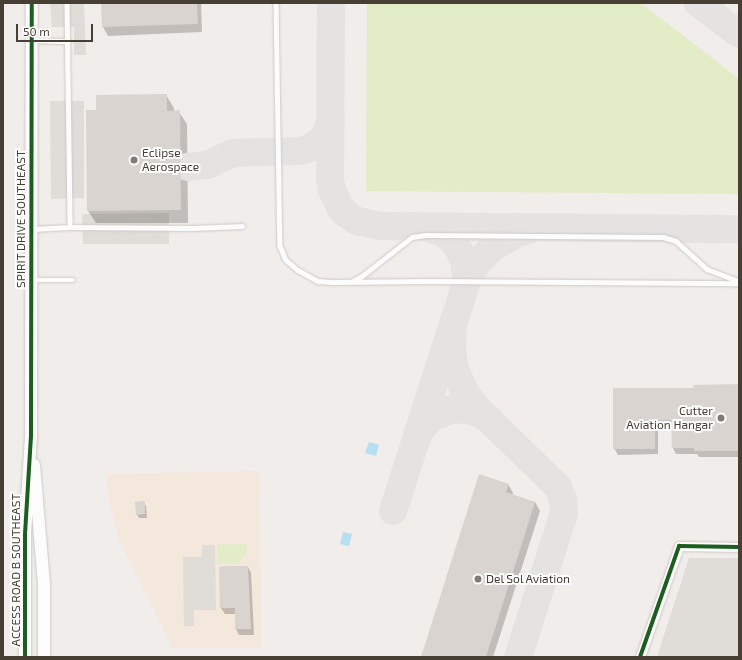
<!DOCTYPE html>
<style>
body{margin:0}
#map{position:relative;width:742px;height:660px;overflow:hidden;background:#f0edea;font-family:"Exo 2",sans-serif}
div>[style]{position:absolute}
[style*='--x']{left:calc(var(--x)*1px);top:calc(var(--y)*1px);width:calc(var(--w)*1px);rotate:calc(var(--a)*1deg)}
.commercial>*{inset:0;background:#f4e7db}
.industrial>*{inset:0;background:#e0dcd8}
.green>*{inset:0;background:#e2ecc7}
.water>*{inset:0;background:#b6e0f2}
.shadow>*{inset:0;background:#0003}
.taxiway>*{height:28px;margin:-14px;padding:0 14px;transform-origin:14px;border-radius:14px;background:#e4e3e1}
.building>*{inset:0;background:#d9d4d0}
.roads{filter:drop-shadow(0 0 1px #cdc9c5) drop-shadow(0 0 1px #cdc9c5)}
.service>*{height:4.5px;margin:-2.25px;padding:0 2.25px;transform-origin:2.25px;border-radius:2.25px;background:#fdfcfc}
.minor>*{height:9px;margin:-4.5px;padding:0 4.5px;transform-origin:4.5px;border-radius:4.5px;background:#fdfcfc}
.tertiary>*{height:12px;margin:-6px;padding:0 6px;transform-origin:6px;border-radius:6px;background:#fdfcfc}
.cycleway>*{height:4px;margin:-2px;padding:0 2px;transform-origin:2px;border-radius:2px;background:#1b5e20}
.dots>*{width:11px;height:11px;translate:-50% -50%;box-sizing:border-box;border:2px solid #fff;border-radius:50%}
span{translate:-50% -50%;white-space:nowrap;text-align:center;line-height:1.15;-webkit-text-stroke:4px #fff;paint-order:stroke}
.poi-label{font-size:12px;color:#473e34}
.left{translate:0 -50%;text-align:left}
.right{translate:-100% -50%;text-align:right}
.street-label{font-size:12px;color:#473e34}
.frame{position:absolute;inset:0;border:4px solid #473e34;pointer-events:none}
.scale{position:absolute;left:16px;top:24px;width:77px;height:18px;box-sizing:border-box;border:2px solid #473e34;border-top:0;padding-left:5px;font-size:12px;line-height:14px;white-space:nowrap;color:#473e34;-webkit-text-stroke:3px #fff;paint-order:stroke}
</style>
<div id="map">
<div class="commercial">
<div style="clip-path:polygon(260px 471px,261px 648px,173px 648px,118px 537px,107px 488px,108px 474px)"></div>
</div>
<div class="industrial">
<div style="clip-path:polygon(50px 3px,84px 3px,86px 55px,74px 55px,74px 27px,52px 27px)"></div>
<div style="clip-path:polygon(50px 101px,84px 101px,84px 198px,51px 199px)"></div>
<div style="clip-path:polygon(169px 213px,169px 244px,83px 244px,82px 214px)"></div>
<div style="clip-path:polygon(202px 545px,215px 545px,216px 610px,194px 610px,194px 626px,184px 626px,183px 557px,202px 557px)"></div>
<div style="clip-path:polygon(689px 558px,739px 558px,739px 657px,657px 657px)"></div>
</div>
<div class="green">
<div style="clip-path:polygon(367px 3px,641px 3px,739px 79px,739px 194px,366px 191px)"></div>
<div style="clip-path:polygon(247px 544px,247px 552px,237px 563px,217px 564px,217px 545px)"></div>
</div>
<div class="water">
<div style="clip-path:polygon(369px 442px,379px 445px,376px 456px,365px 453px)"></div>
<div style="clip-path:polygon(343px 532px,352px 534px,349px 546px,340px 544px)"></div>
</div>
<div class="shadow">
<div style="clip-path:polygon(102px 3px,201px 3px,202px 32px,108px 36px,103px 27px)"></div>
<div style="clip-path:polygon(166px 95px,174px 108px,174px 112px,179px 112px,187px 124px,188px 223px,96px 223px,88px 211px,97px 111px)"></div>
<div style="clip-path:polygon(739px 385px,739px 457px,699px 457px,697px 454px,676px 454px,673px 448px,673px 426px,658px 426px,658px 454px,618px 455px,614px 448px,695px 389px)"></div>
<div style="clip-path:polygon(508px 484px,513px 493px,512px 496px,535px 502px,540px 511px,493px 657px,422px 657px)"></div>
<div style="clip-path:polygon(144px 502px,146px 506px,147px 518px,139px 518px,137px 514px)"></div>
<div style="clip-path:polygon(248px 567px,251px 573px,254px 635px,239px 635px,236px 629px,236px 614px,225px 614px,221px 608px)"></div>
</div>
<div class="taxiway">
<div style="--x:331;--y:3;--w:177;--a:90.3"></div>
<div style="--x:330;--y:180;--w:10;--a:79"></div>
<div style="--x:332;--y:190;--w:19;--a:65"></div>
<div style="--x:340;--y:207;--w:8;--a:50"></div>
<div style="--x:345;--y:213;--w:14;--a:34"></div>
<div style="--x:357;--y:221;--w:24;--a:12"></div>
<div style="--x:380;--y:226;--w:359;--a:0.5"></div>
<div style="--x:698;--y:3;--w:51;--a:37.1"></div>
<div style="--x:187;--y:167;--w:20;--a:-6"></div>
<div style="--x:207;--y:165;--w:29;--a:-25"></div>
<div style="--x:233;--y:153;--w:66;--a:-1.7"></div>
<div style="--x:299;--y:151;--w:9;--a:-13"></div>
<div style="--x:308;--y:149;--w:15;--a:-32"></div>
<div style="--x:321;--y:141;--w:12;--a:-59"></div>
<div style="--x:327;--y:131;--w:9;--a:-72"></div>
<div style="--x:426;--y:227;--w:20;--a:20"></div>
<div style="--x:445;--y:234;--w:15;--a:42"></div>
<div style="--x:456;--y:244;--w:18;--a:63"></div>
<div style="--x:464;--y:260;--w:21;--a:82"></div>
<div style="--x:453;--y:323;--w:29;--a:92"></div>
<div style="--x:452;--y:352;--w:17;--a:80"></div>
<div style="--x:455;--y:369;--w:23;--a:67"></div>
<div style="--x:464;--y:390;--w:19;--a:55"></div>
<div style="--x:475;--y:406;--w:116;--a:44.3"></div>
<div style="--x:558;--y:487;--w:14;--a:69"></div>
<div style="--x:563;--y:500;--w:13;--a:86"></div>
<div style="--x:564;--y:513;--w:151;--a:107.7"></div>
<div style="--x:418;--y:436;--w:11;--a:-63"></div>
<div style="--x:423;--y:426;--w:13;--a:-42"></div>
<div style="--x:433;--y:417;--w:21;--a:-23"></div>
<div style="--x:452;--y:409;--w:21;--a:5"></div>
<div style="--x:473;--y:411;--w:18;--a:27"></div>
<div style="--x:393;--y:511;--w:242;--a:-72.2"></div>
<div style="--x:467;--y:281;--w:17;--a:-62"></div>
<div style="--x:475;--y:266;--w:23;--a:-47"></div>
<div style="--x:491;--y:249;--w:26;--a:-32"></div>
<div style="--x:513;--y:235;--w:16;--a:-18"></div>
</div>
<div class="building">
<div style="clip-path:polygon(101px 3px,197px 3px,198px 24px,102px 27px)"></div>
<div style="clip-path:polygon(167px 94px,167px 111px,180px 110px,181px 210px,87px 211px,86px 110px,96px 110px,96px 95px)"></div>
<div style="clip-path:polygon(739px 384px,739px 451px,694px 451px,694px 448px,672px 448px,671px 420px,655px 420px,655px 449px,613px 449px,613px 388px,694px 388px,693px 385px)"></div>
<div style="clip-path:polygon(479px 474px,509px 484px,506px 492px,535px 502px,486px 657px,421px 657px)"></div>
<div style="clip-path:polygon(145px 501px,145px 514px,136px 515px,135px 502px)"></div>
<div style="clip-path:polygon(228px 566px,248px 566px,251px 629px,235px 629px,235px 608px,220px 608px,219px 567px)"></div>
</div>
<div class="roads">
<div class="service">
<div style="--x:67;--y:3;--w:224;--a:89.2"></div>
<div style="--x:276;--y:3;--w:243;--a:89.1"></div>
<div style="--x:280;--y:246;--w:15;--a:67"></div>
<div style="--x:286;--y:260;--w:16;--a:40"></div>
<div style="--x:298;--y:270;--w:23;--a:29"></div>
<div style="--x:318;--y:281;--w:16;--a:4"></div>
<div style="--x:334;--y:282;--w:96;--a:-0.6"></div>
<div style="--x:430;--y:281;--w:309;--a:0.4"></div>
<div style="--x:33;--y:40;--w:35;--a:2"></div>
<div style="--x:33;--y:229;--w:37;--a:-3"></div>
<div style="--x:70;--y:227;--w:122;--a:0.5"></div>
<div style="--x:192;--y:228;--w:50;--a:-2.3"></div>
<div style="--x:33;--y:280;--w:40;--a:0"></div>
<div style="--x:353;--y:281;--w:10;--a:-29"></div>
<div style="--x:362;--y:276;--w:63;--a:-38"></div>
<div style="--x:412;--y:237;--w:15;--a:-8"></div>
<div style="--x:427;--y:235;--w:236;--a:0.5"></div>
<div style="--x:663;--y:237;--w:14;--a:17"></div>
<div style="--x:676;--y:241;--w:42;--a:42.1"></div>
<div style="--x:707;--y:269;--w:34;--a:21"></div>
</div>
<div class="minor">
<div style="--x:640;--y:657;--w:118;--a:-70.6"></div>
<div style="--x:679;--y:546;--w:60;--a:1"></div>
</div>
<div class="tertiary">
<div style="--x:34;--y:465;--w:120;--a:85.2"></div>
<div style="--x:44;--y:585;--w:72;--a:90"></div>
<div style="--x:25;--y:657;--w:123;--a:-90"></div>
<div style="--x:25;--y:534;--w:98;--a:-86.5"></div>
<div style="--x:31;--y:436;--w:433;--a:-89.9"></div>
</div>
</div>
<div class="cycleway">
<div style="--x:25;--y:657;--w:123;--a:-90"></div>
<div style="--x:25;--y:534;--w:98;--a:-86.5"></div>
<div style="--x:31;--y:436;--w:433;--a:-89.9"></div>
<div style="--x:640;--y:657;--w:118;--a:-70.6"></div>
<div style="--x:679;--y:546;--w:60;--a:1"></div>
</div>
<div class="dots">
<div style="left:134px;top:160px;background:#827b74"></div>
<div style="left:721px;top:418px;background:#827b74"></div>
<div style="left:478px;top:579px;background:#827b74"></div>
</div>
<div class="poi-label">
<span class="left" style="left:142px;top:160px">Eclipse<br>Aerospace</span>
<span class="right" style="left:713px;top:418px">Cutter<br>Aviation Hangar</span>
<span class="left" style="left:486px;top:579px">Del Sol Aviation</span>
</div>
<div class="street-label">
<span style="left:21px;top:219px;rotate:-90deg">SPIRIT DRIVE SOUTHEAST</span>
<span style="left:16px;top:570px;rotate:-90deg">ACCESS ROAD B SOUTHEAST</span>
</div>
<div class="frame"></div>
<div class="scale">50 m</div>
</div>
